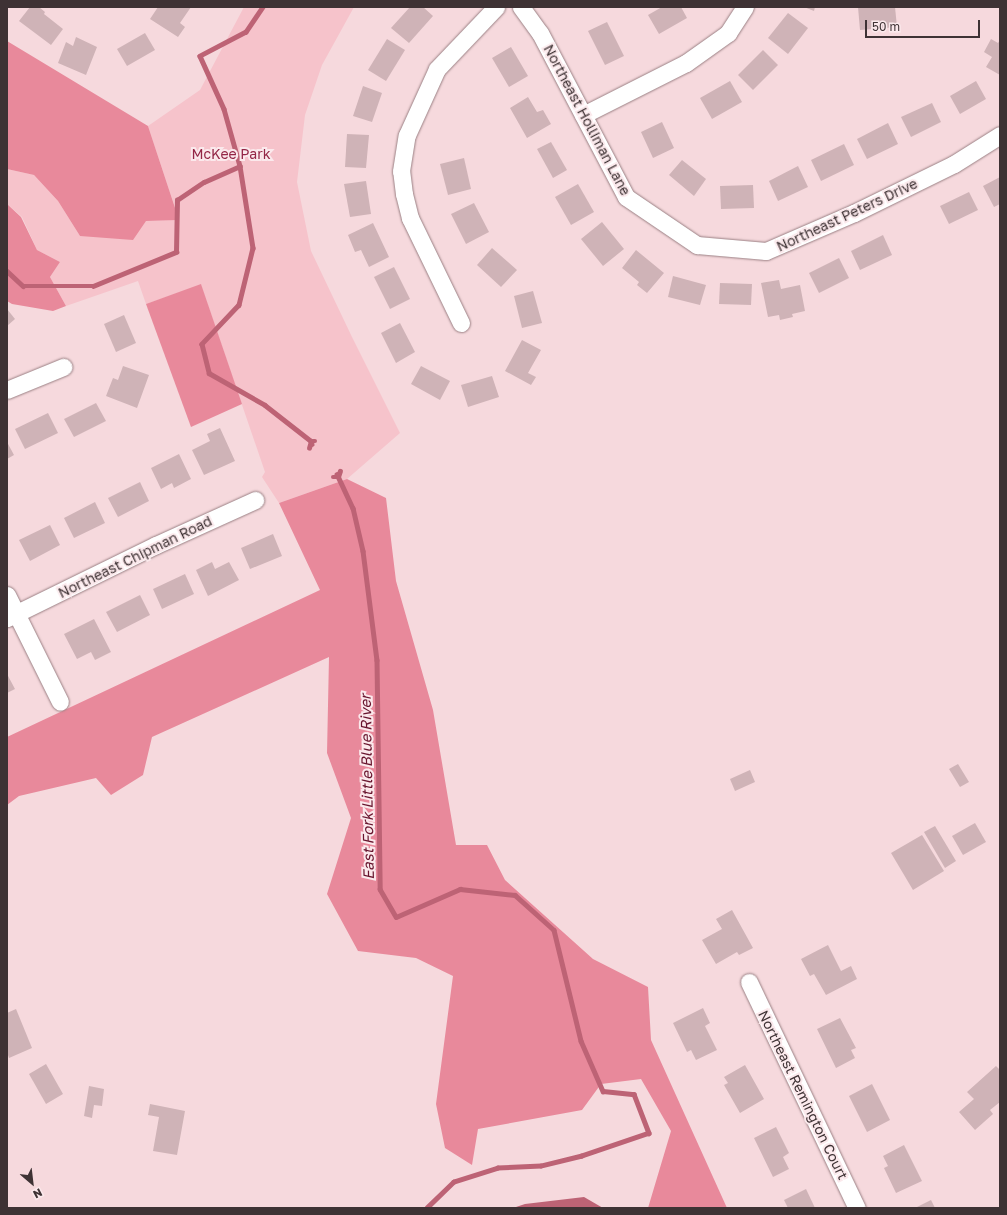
<!DOCTYPE html>
<style>
body{margin:0}
#map{position:relative;width:1007px;height:1215px;overflow:hidden;background:#f6d9dd;font-family:"Golos Text",sans-serif}
div>[style]{position:absolute}
[style*='--x']{left:calc(var(--x)*1px);top:calc(var(--y)*1px);width:calc(var(--w)*1px);rotate:calc(var(--a)*1deg)}
.green>*{inset:0;background:#f6c3cb}
.forest>*{inset:0;background:#e8899b}
.water>*{inset:0;background:#bd6375}
.stream>*{height:4.5px;margin:-2.25px;padding:0 2.25px;transform-origin:2.25px;border-radius:2.25px;background:#bd6375}
.building>*{inset:0;background:#cfb3b7}
.roads{filter:drop-shadow(0 0 1px #9a8084) drop-shadow(0 0 1px #9a8084)}
.street>*{height:17px;margin:-8.5px;padding:0 8.5px;transform-origin:8.5px;border-radius:8.5px;background:#fff}
span{translate:-50% -50%;white-space:nowrap;text-align:center;line-height:1.15;-webkit-text-stroke:4px #fbe9ec;paint-order:stroke}
.street-label{font-size:14px;color:#3e3234}
.park-label{font-size:14px;color:#942646}
.water-label{font-size:15px;color:#68152e;font-style:italic}
.frame{position:absolute;inset:0;border:8px solid #3e3234;pointer-events:none}
.north{position:absolute;left:12px;top:1163px;width:40px;height:40px;-webkit-text-stroke:3px #fbe9ec;paint-order:stroke;rotate:152deg;font-size:11px;font-weight:700;line-height:16px;text-align:center;color:#3e3234}
.north::after{content:'';display:block;margin:auto;width:14px;height:18px;background:#3e3234;clip-path:polygon(50% 0,100% 100%,50% 72%,0 100%)}
.scale{position:absolute;left:865px;top:20px;width:115px;height:18px;box-sizing:border-box;border:2px solid #3e3234;border-top:0;padding-left:5px;font-size:12px;line-height:14px;white-space:nowrap;color:#3e3234;-webkit-text-stroke:3px #fbe9ec;paint-order:stroke}
</style>
<div id="map">
<div class="green">
<div style="clip-path:polygon(244px 7px,354px 7px,322px 65px,305px 115px,297px 182px,311px 251px,352px 337px,400px 433px,347px 479px,279px 503px,262px 477px,265px 472px,201px 285px,146px 304px,138px 281px,66px 306px,50px 277px,60px 262px,37px 250px,22px 217px,7px 204px,7px 169px,34px 175px,58px 201px,80px 236px,146px 221px,179px 220px,148px 126px,200px 90px)"></div>
</div>
<div class="forest">
<div style="clip-path:polygon(7px 41px,148px 126px,179px 220px,146px 221px,133px 240px,80px 236px,58px 201px,34px 175px,7px 169px)"></div>
<div style="clip-path:polygon(7px 204px,21px 217px,37px 250px,60px 262px,50px 277px,66px 306px,53px 311px,12px 304px,7px 301px)"></div>
<div style="clip-path:polygon(201px 284px,242px 404px,191px 427px,146px 304px)"></div>
<div style="clip-path:polygon(347px 479px,386px 498px,396px 581px,433px 710px,456px 845px,487px 845px,505px 880px,593px 959px,648px 987px,651px 1040px,727px 1208px,648px 1208px,671px 1131px,641px 1079px,601px 1084px,582px 1110px,478px 1129px,472px 1165px,445px 1148px,436px 1104px,453px 976px,416px 958px,358px 951px,327px 894px,351px 818px,327px 753px,329px 657px,152px 737px,143px 775px,111px 795px,96px 778px,19px 796px,7px 805px,7px 737px,320px 590px,279px 503px)"></div>
</div>
<div class="water">
<div style="clip-path:polygon(584px 1197px,603px 1208px,513px 1208px,525px 1204px)"></div>
</div>
<div class="stream">
<div style="--x:263;--y:7;--w:30;--a:124"></div>
<div style="--x:246;--y:32;--w:52;--a:152.4"></div>
<div style="--x:200;--y:56;--w:58;--a:65.6"></div>
<div style="--x:224;--y:109;--w:59;--a:74.3"></div>
<div style="--x:240;--y:166;--w:83;--a:81"></div>
<div style="--x:253;--y:248;--w:59;--a:103.8"></div>
<div style="--x:239;--y:305;--w:54;--a:133.5"></div>
<div style="--x:202;--y:344;--w:30;--a:76"></div>
<div style="--x:209;--y:373;--w:64;--a:29.7"></div>
<div style="--x:265;--y:405;--w:58;--a:38"></div>
<div style="--x:311;--y:441;--w:3;--a:72"></div>
<div style="--x:7;--y:271;--w:22;--a:43"></div>
<div style="--x:23;--y:286;--w:70;--a:0"></div>
<div style="--x:93;--y:286;--w:90;--a:-22.3"></div>
<div style="--x:176;--y:252;--w:52;--a:-88.9"></div>
<div style="--x:177;--y:200;--w:32;--a:-34"></div>
<div style="--x:204;--y:182;--w:39;--a:-24"></div>
<div style="--x:309;--y:448;--w:7;--a:-74"></div>
<div style="--x:311;--y:441;--w:4;--a:0"></div>
<div style="--x:337;--y:474;--w:38;--a:65"></div>
<div style="--x:353;--y:508;--w:44;--a:76.9"></div>
<div style="--x:363;--y:551;--w:110;--a:82.7"></div>
<div style="--x:377;--y:660;--w:229;--a:89.2"></div>
<div style="--x:380;--y:889;--w:32;--a:60"></div>
<div style="--x:396;--y:917;--w:70;--a:-23.6"></div>
<div style="--x:460;--y:889;--w:55;--a:6.2"></div>
<div style="--x:515;--y:895;--w:52;--a:41.9"></div>
<div style="--x:554;--y:930;--w:114;--a:76.3"></div>
<div style="--x:581;--y:1041;--w:55;--a:66.3"></div>
<div style="--x:603;--y:1091;--w:31;--a:6"></div>
<div style="--x:634;--y:1094;--w:42;--a:69"></div>
<div style="--x:649;--y:1133;--w:71;--a:161.1"></div>
<div style="--x:582;--y:1156;--w:42;--a:166.3"></div>
<div style="--x:541;--y:1166;--w:43;--a:177.3"></div>
<div style="--x:498;--y:1168;--w:46;--a:162.3"></div>
<div style="--x:454;--y:1182;--w:37;--a:136"></div>
<div style="--x:333;--y:477;--w:5;--a:0"></div>
<div style="--x:338;--y:477;--w:6;--a:-72"></div>
</div>
<div class="building">
<div style="clip-path:polygon(30px 7px,39px 7px,45px 12px,44px 14px,63px 29px,51px 45px,19px 21px)"></div>
<div style="clip-path:polygon(158px 7px,191px 7px,180px 23px,185px 27px,178px 37px,150px 19px)"></div>
<div style="clip-path:polygon(410px 7px,423px 7px,433px 16px,409px 43px,391px 28px)"></div>
<div style="clip-path:polygon(662px 7px,681px 7px,687px 18px,659px 34px,648px 15px)"></div>
<div style="clip-path:polygon(804px 7px,815px 7px,814px 11px)"></div>
<div style="clip-path:polygon(858px 7px,895px 7px,897px 27px,860px 30px)"></div>
<div style="clip-path:polygon(788px 13px,808px 28px,788px 54px,768px 38px)"></div>
<div style="clip-path:polygon(607px 22px,624px 56px,605px 65px,588px 31px)"></div>
<div style="clip-path:polygon(145px 33px,155px 50px,127px 66px,117px 49px)"></div>
<div style="clip-path:polygon(76px 37px,97px 47px,86px 75px,58px 63px,66px 42px,73px 46px)"></div>
<div style="clip-path:polygon(387px 39px,405px 50px,386px 81px,368px 70px)"></div>
<div style="clip-path:polygon(991px 39px,998px 43px,1000px 40px,1000px 75px,986px 67px,992px 57px,984px 52px)"></div>
<div style="clip-path:polygon(511px 47px,528px 76px,509px 87px,492px 58px)"></div>
<div style="clip-path:polygon(763px 50px,778px 65px,753px 90px,738px 75px)"></div>
<div style="clip-path:polygon(730px 81px,742px 102px,712px 119px,700px 98px)"></div>
<div style="clip-path:polygon(976px 81px,986px 99px,960px 114px,950px 96px)"></div>
<div style="clip-path:polygon(363px 86px,382px 93px,372px 122px,353px 116px)"></div>
<div style="clip-path:polygon(528px 97px,537px 112px,543px 110px,551px 124px,527px 138px,510px 108px)"></div>
<div style="clip-path:polygon(932px 103px,941px 122px,911px 137px,901px 117px)"></div>
<div style="clip-path:polygon(662px 122px,674px 148px,653px 158px,641px 132px)"></div>
<div style="clip-path:polygon(888px 123px,898px 144px,867px 159px,857px 139px)"></div>
<div style="clip-path:polygon(347px 134px,369px 135px,366px 168px,345px 167px)"></div>
<div style="clip-path:polygon(551px 142px,567px 170px,553px 178px,537px 149px)"></div>
<div style="clip-path:polygon(844px 144px,854px 165px,821px 181px,811px 160px)"></div>
<div style="clip-path:polygon(464px 158px,471px 189px,448px 195px,440px 164px)"></div>
<div style="clip-path:polygon(682px 160px,706px 179px,694px 196px,669px 175px)"></div>
<div style="clip-path:polygon(798px 166px,808px 187px,778px 201px,769px 181px)"></div>
<div style="clip-path:polygon(1000px 177px,1000px 204px,994px 207px,983px 186px)"></div>
<div style="clip-path:polygon(366px 181px,371px 214px,350px 217px,344px 184px)"></div>
<div style="clip-path:polygon(578px 184px,594px 212px,571px 225px,555px 197px)"></div>
<div style="clip-path:polygon(753px 185px,754px 208px,721px 209px,720px 186px)"></div>
<div style="clip-path:polygon(969px 192px,978px 210px,949px 224px,940px 206px)"></div>
<div style="clip-path:polygon(474px 203px,489px 232px,466px 244px,451px 214px)"></div>
<div style="clip-path:polygon(602px 222px,624px 249px,603px 266px,581px 239px)"></div>
<div style="clip-path:polygon(373px 223px,389px 257px,369px 267px,361px 250px,355px 252px,348px 235px)"></div>
<div style="clip-path:polygon(883px 235px,892px 255px,860px 270px,851px 251px)"></div>
<div style="clip-path:polygon(492px 248px,517px 270px,501px 287px,477px 265px)"></div>
<div style="clip-path:polygon(636px 250px,664px 273px,647px 293px,637px 285px,639px 282px,622px 268px)"></div>
<div style="clip-path:polygon(839px 258px,849px 278px,819px 293px,809px 273px)"></div>
<div style="clip-path:polygon(394px 267px,410px 299px,390px 309px,374px 277px)"></div>
<div style="clip-path:polygon(673px 276px,706px 285px,700px 305px,668px 297px)"></div>
<div style="clip-path:polygon(779px 280px,781px 289px,800px 285px,805px 311px,792px 314px,793px 317px,780px 320px,779px 315px,768px 317px,761px 283px)"></div>
<div style="clip-path:polygon(720px 283px,752px 284px,751px 305px,719px 304px)"></div>
<div style="clip-path:polygon(533px 291px,542px 323px,522px 328px,514px 296px)"></div>
<div style="clip-path:polygon(7px 309px,15px 319px,7px 326px)"></div>
<div style="clip-path:polygon(124px 315px,136px 343px,116px 352px,104px 324px)"></div>
<div style="clip-path:polygon(400px 323px,415px 352px,396px 363px,381px 333px)"></div>
<div style="clip-path:polygon(522px 340px,541px 350px,528px 373px,536px 377px,531px 385px,505px 371px)"></div>
<div style="clip-path:polygon(123px 366px,149px 375px,137px 408px,106px 396px,113px 378px,118px 380px)"></div>
<div style="clip-path:polygon(421px 366px,450px 381px,440px 400px,411px 384px)"></div>
<div style="clip-path:polygon(492px 376px,499px 397px,468px 407px,461px 385px)"></div>
<div style="clip-path:polygon(96px 403px,106px 421px,74px 437px,64px 419px)"></div>
<div style="clip-path:polygon(48px 413px,58px 433px,25px 449px,15px 429px)"></div>
<div style="clip-path:polygon(220px 428px,235px 461px,204px 475px,192px 450px,210px 441px,207px 434px)"></div>
<div style="clip-path:polygon(7px 442px,14px 455px,7px 459px)"></div>
<div style="clip-path:polygon(179px 454px,191px 479px,174px 488px,172px 483px,161px 489px,151px 468px)"></div>
<div style="clip-path:polygon(140px 482px,149px 501px,118px 517px,108px 498px)"></div>
<div style="clip-path:polygon(95px 502px,105px 523px,74px 538px,64px 518px)"></div>
<div style="clip-path:polygon(50px 525px,60px 545px,30px 561px,19px 540px)"></div>
<div style="clip-path:polygon(273px 534px,282px 556px,250px 569px,241px 548px)"></div>
<div style="clip-path:polygon(212px 562px,215px 569px,229px 562px,239px 580px,208px 596px,196px 570px)"></div>
<div style="clip-path:polygon(185px 574px,194px 594px,162px 609px,153px 589px)"></div>
<div style="clip-path:polygon(140px 595px,150px 615px,117px 632px,106px 612px)"></div>
<div style="clip-path:polygon(94px 619px,111px 652px,95px 660px,91px 652px,77px 659px,64px 634px)"></div>
<div style="clip-path:polygon(7px 674px,15px 689px,7px 693px)"></div>
<div style="clip-path:polygon(958px 764px,969px 782px,960px 787px,949px 769px)"></div>
<div style="clip-path:polygon(750px 770px,755px 782px,735px 791px,730px 779px)"></div>
<div style="clip-path:polygon(975px 823px,986px 842px,963px 855px,952px 836px)"></div>
<div style="clip-path:polygon(935px 826px,956px 861px,945px 868px,924px 832px)"></div>
<div style="clip-path:polygon(922px 835px,944px 871px,913px 890px,891px 853px)"></div>
<div style="clip-path:polygon(732px 910px,753px 948px,739px 955px,737px 952px,716px 964px,702px 940px,722px 929px,716px 919px)"></div>
<div style="clip-path:polygon(828px 945px,841px 971px,851px 966px,857px 979px,826px 995px,814px 974px,810px 976px,801px 959px)"></div>
<div style="clip-path:polygon(703px 1008px,710px 1023px,705px 1026px,717px 1050px,696px 1060px,691px 1050px,687px 1052px,673px 1023px)"></div>
<div style="clip-path:polygon(16px 1009px,32px 1048px,9px 1058px,7px 1052px,7px 1013px)"></div>
<div style="clip-path:polygon(840px 1018px,856px 1048px,851px 1050px,855px 1058px,836px 1068px,817px 1029px)"></div>
<div style="clip-path:polygon(46px 1064px,63px 1094px,46px 1104px,29px 1074px)"></div>
<div style="clip-path:polygon(745px 1065px,764px 1099px,740px 1113px,724px 1085px,728px 1083px,724px 1077px)"></div>
<div style="clip-path:polygon(996px 1066px,1000px 1070px,1000px 1102px,990px 1110px,993px 1114px,975px 1130px,959px 1112px,974px 1099px,967px 1092px)"></div>
<div style="clip-path:polygon(872px 1084px,890px 1120px,867px 1132px,849px 1096px)"></div>
<div style="clip-path:polygon(89px 1086px,104px 1089px,102px 1106px,94px 1105px,92px 1118px,84px 1116px)"></div>
<div style="clip-path:polygon(150px 1104px,185px 1111px,177px 1155px,153px 1151px,159px 1117px,148px 1115px)"></div>
<div style="clip-path:polygon(776px 1127px,789px 1153px,783px 1157px,789px 1169px,773px 1177px,754px 1138px)"></div>
<div style="clip-path:polygon(904px 1145px,922px 1181px,896px 1193px,884px 1168px,888px 1166px,883px 1156px)"></div>
<div style="clip-path:polygon(806px 1189px,815px 1208px,788px 1208px,784px 1200px)"></div>
<div style="clip-path:polygon(931px 1200px,935px 1208px,915px 1208px)"></div>
</div>
<div class="roads">
<div class="street">
<div style="--x:521;--y:7;--w:32;--a:54"></div>
<div style="--x:540;--y:33;--w:185;--a:62.3"></div>
<div style="--x:626;--y:197;--w:86;--a:34.1"></div>
<div style="--x:697;--y:245;--w:69;--a:5"></div>
<div style="--x:766;--y:251;--w:96;--a:-23.4"></div>
<div style="--x:854;--y:213;--w:111;--a:-26.1"></div>
<div style="--x:954;--y:164;--w:54;--a:-32.2"></div>
<div style="--x:583;--y:115;--w:115;--a:-26.8"></div>
<div style="--x:686;--y:63;--w:52;--a:-35.5"></div>
<div style="--x:728;--y:33;--w:31;--a:-57"></div>
<div style="--x:461;--y:323;--w:117;--a:-115.9"></div>
<div style="--x:410;--y:218;--w:25;--a:-104"></div>
<div style="--x:404;--y:194;--w:23;--a:-97"></div>
<div style="--x:401;--y:171;--w:36;--a:-81"></div>
<div style="--x:407;--y:135;--w:72;--a:-65.6"></div>
<div style="--x:437;--y:69;--w:86;--a:-46.4"></div>
<div style="--x:7;--y:390;--w:61;--a:-22.3"></div>
<div style="--x:7;--y:595;--w:119;--a:63.6"></div>
<div style="--x:7;--y:618;--w:166;--a:-26.1"></div>
<div style="--x:156;--y:545;--w:109;--a:-24.4"></div>
<div style="--x:749;--y:982;--w:250;--a:64.5"></div>
</div>
</div>
<div class="street-label">
<span style="left:587px;top:120px;rotate:62deg">Northeast Holliman Lane</span>
<span style="left:847px;top:215px;rotate:-25deg">Northeast Peters Drive</span>
<span style="left:135px;top:557px;rotate:-26deg">Northeast Chipman Road</span>
<span style="left:803px;top:1095px;rotate:64deg">Northeast Remington Court</span>
</div>
<div class="park-label">
<span style="left:231px;top:154px">McKee Park</span>
</div>
<div class="water-label">
<span style="left:367px;top:787px;rotate:-91deg">East Fork Little Blue River</span>
</div>
<div class="frame"></div>
<div class="north">N</div>
<div class="scale">50 m</div>
</div>
